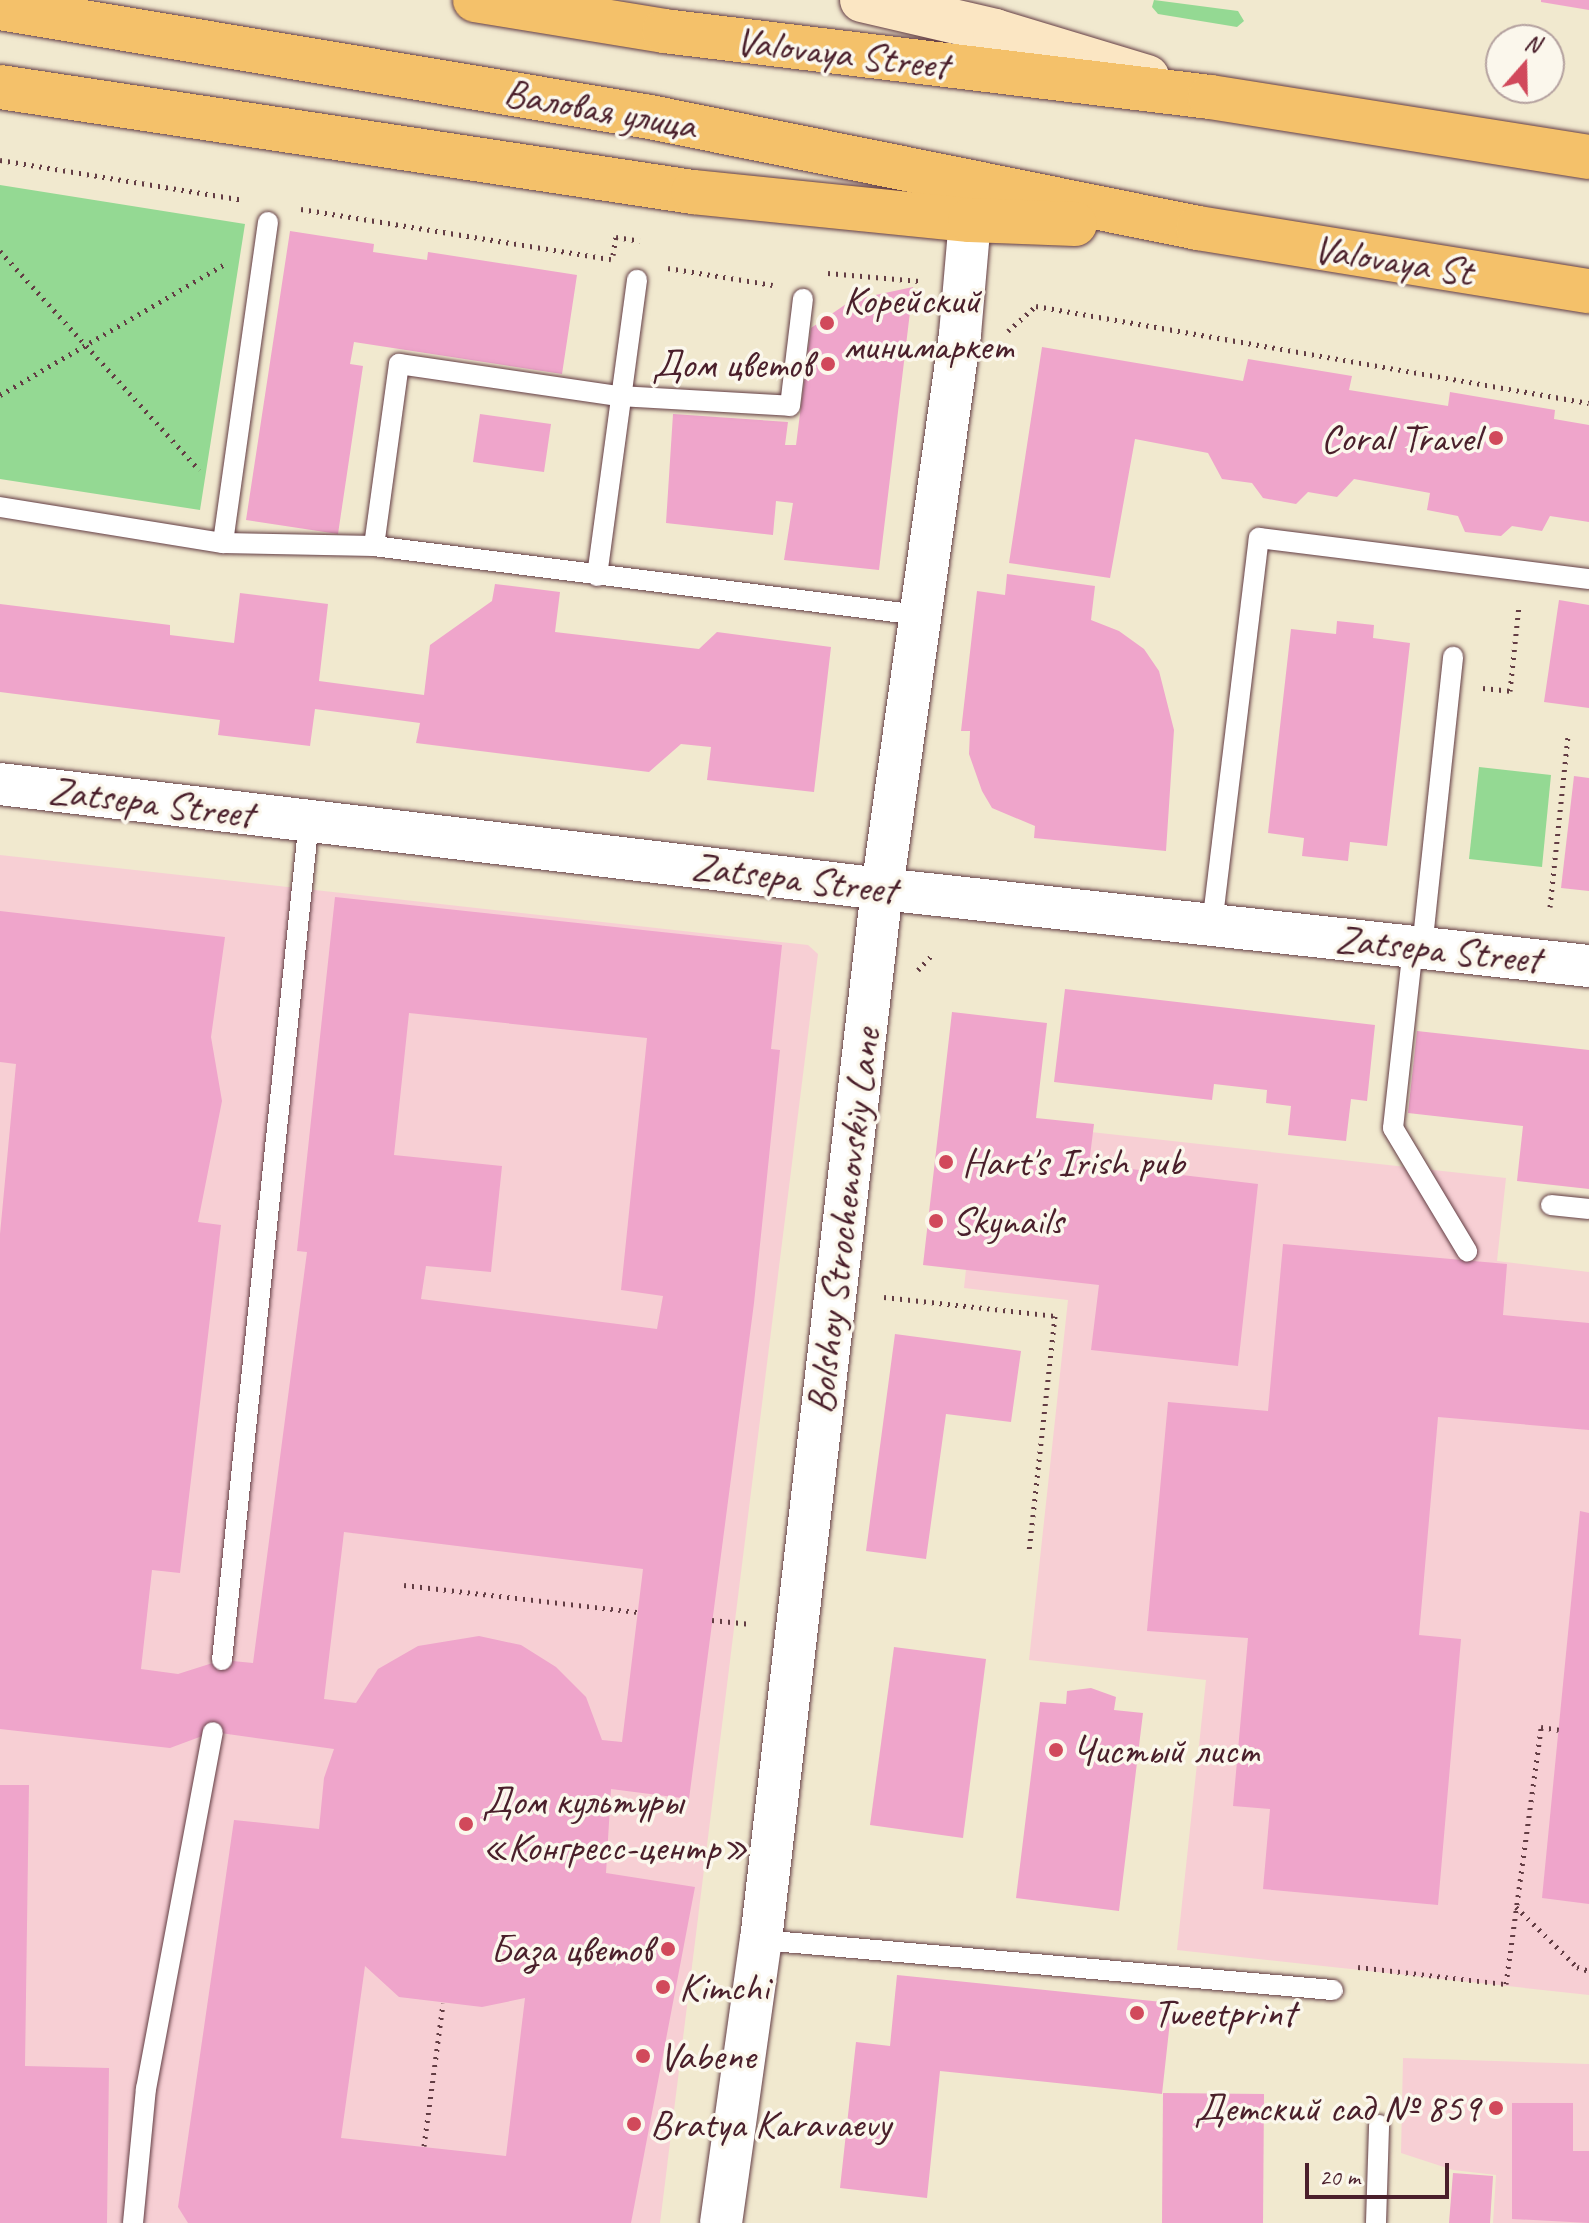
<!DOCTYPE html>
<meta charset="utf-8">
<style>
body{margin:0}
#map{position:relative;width:1589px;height:2223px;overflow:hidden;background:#f1e9cf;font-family:Caveat,sans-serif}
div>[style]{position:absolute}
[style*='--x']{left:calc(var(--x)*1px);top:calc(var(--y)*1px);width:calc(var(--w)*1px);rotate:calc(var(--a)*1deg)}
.built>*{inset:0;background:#f7cfd4}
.green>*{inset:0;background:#94d993}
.building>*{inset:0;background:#efa5cb}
.path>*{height:5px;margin-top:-2.5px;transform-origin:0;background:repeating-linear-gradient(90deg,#633d44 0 2px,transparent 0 8px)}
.roads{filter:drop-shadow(0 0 2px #633d44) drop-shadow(0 0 2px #633d44)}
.service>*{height:20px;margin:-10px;padding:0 10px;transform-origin:10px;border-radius:10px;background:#fff}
.minor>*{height:42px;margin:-21px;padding:0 21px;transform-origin:21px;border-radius:21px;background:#fff}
.secondary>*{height:44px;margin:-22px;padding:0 22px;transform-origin:22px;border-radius:22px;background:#fbe6c3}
.primary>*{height:44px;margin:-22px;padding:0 22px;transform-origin:22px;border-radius:22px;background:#f4c16a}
.dots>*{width:22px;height:22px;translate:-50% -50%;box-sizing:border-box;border:4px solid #fbf7ec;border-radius:50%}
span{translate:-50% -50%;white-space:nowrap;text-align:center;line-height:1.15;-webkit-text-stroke:7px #fbf7ec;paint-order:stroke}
.street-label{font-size:40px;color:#4a1f2b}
.poi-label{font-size:40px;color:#4a1f2b}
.left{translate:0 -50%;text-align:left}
.right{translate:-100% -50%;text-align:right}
.north{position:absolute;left:1485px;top:24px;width:80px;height:80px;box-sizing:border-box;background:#fbf7ec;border:2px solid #b4a19f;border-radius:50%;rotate:20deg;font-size:22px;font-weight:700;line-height:32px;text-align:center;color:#4a1f2b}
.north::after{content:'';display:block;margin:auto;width:28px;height:36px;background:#d1495b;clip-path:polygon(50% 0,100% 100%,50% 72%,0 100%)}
.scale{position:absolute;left:1305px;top:2163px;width:144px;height:36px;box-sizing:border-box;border:4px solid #4a1f2b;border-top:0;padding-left:10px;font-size:24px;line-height:28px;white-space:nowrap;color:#4a1f2b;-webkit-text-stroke:6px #fbf7ec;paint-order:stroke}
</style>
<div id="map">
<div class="built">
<div style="clip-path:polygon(0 855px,808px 945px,818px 954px,660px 2223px,0 2223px)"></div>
<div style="clip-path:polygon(982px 1120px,1506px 1178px,1497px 1261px,1589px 1272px,1589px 1995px,1177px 1950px,1206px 1680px,1029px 1660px,1068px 1300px,964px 1288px)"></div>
<div style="clip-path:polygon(1403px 2058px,1589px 2064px,1589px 2223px,1493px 2223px,1496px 2175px,1453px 2170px,1401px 2153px)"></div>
</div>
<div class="green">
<div style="clip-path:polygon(1154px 0,1238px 11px,1244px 21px,1237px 27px,1158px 14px,1152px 7px)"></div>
<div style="clip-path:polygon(0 185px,245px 224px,200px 510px,0 479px)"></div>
<div style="clip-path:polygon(1479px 767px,1551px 775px,1542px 867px,1469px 859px)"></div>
</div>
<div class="building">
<div style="clip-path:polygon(1589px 0,1589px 10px,1541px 2px,1541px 0)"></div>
<div style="clip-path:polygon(290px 231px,374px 244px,373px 252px,427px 260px,428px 252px,577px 275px,562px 374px,354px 342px,350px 364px,363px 366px,338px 534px,246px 520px)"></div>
<div style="clip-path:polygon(913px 287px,879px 570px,784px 560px,793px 503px,776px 501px,773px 535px,666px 523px,673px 414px,788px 422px,785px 445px,796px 445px,811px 328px,852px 300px)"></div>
<div style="clip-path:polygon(1042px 347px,1243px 381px,1248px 359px,1352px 376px,1349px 390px,1448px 406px,1450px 392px,1555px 410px,1554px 419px,1589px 425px,1589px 522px,1550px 516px,1542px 531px,1512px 526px,1501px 536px,1465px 532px,1458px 516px,1427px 510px,1430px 493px,1354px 479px,1337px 497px,1308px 492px,1296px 504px,1263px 498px,1252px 483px,1222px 479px,1208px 453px,1135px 439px,1110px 578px,1009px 563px)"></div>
<div style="clip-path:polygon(480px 414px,551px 424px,544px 472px,473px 462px)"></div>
<div style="clip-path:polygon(1007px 574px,1095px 586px,1091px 620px,1119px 631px,1144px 649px,1159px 671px,1174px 730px,1166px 851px,1034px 838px,1035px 826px,992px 808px,982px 791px,969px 754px,970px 731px,961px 731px,977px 591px,1005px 595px)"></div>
<div style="clip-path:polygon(495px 584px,560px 592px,555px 632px,699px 649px,717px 632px,831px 647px,814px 792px,707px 780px,711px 747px,681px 744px,649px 772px,416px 743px,420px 723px,315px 709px,310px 746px,218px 735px,220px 720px,0 692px,0 604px,170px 625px,170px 635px,234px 643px,240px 593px,328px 604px,319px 681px,424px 695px,430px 645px,492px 601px)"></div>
<div style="clip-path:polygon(1559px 600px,1589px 605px,1589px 708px,1544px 702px)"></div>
<div style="clip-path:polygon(1337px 621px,1374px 625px,1373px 638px,1410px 643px,1387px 846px,1350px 842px,1348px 861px,1302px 856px,1304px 838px,1268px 833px,1291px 629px,1336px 634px)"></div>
<div style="clip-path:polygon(1574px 776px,1589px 778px,1589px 891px,1561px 888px)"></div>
<div style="clip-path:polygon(evenodd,335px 897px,782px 945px,771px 1049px,780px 1050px,754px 1303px,689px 1799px,611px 1789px,606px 1873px,695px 1887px,631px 2223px,188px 2223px,178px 2207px,234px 1820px,319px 1829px,324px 1778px,334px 1749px,213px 1732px,170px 1748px,0 1729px,0 1234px,16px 1064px,0 1062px,0 911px,225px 937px,211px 1037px,222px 1101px,198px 1222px,221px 1225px,180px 1573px,152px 1570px,141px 1669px,178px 1674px,222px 1660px,253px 1663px,307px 1252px,297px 1251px,335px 897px,409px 1013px,647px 1038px,621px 1290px,663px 1296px,657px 1329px,421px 1299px,426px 1266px,491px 1272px,502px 1166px,394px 1155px,409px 1013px,335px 897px,344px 1532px,643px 1569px,622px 1742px,602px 1740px,586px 1697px,556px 1667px,521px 1645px,479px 1636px,418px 1646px,378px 1669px,356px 1703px,324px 1699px,344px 1532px,335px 897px,365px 1966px,399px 1997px,482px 2007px,525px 1998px,506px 2156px,341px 2138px,365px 1966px)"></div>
<div style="clip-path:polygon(1065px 989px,1375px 1025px,1367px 1101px,1351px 1099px,1346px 1141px,1288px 1135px,1291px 1106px,1266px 1103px,1267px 1090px,1214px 1084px,1212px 1100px,1054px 1082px)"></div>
<div style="clip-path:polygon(952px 1012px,1047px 1023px,1036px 1118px,1094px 1124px,1089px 1164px,1258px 1184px,1238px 1366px,1091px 1350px,1099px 1285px,923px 1265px)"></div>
<div style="clip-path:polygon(1417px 1031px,1589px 1050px,1589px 1189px,1517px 1181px,1523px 1126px,1408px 1113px)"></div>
<div style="clip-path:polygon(1283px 1244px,1507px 1264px,1503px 1315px,1589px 1323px,1589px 1430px,1438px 1417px,1419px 1635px,1461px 1639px,1438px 1905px,1263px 1889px,1270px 1809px,1233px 1806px,1248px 1638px,1147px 1631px,1168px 1402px,1268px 1411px)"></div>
<div style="clip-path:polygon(895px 1334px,1021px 1351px,1011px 1422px,946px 1414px,926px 1559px,866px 1551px)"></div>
<div style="clip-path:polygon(1580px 1511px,1589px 1513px,1589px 1904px,1542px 1898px)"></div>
<div style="clip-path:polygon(894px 1647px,986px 1659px,963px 1838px,870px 1825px)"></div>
<div style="clip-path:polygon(1091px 1688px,1116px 1697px,1114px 1710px,1143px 1713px,1119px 1911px,1016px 1898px,1040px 1702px,1066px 1704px,1067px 1691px)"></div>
<div style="clip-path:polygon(0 1785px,29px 1785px,25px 2066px,109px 2068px,107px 2223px,0 2223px)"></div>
<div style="clip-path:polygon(897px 1975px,1172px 2003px,1162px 2094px,940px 2071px,927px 2198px,840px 2188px,856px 2042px,890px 2046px)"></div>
<div style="clip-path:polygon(1163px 2093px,1264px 2094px,1263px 2223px,1162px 2223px)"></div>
<div style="clip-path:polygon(1512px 2103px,1573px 2103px,1573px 2151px,1589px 2151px,1589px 2223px,1512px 2219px)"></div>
<div style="clip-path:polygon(1453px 2173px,1493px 2176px,1490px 2223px,1449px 2223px)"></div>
</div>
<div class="path">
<div style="--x:0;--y:160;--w:247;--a:9.3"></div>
<div style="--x:301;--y:209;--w:314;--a:9.2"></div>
<div style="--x:0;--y:251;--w:296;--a:47.7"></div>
<div style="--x:613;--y:255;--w:18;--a:-81"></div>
<div style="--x:616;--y:237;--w:24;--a:9"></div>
<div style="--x:668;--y:268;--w:106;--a:9.2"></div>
<div style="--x:828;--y:273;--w:92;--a:5"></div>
<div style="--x:1008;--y:331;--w:38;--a:-42"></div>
<div style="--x:1036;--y:306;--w:561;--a:9.95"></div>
<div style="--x:0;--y:395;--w:263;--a:-30.2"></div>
<div style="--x:1483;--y:688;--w:27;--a:6"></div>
<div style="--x:1510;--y:691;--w:86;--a:-84"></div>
<div style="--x:1550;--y:907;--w:171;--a:-84"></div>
<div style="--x:918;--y:970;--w:21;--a:-47"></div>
<div style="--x:884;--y:1297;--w:172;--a:6.3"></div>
<div style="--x:1055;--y:1316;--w:237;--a:96.3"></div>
<div style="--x:404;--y:1585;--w:236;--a:6.6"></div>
<div style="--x:712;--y:1620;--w:39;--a:6"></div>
<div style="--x:1516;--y:1907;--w:86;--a:44.5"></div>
<div style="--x:1577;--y:1967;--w:13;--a:18"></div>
<div style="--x:1358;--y:1967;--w:149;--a:6.6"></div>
<div style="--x:1506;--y:1984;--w:259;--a:-82.2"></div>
<div style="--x:1541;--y:1727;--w:18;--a:9"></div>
<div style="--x:424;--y:2146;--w:144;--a:-82.4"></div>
</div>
<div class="roads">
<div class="service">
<div style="--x:268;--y:222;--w:324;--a:98"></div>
<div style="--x:223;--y:543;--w:151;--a:1.1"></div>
<div style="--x:374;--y:546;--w:549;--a:7.22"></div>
<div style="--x:0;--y:507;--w:226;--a:9.2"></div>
<div style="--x:374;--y:546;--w:184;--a:-82.2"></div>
<div style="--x:399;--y:364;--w:222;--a:8.3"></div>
<div style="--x:619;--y:396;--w:171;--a:3.3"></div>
<div style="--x:790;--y:406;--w:108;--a:-83.1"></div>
<div style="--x:597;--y:576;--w:299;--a:-82.3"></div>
<div style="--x:1212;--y:925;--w:390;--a:-83.1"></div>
<div style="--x:1259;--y:538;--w:333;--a:7.1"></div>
<div style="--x:1413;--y:947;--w:182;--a:96.3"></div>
<div style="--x:1393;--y:1128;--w:144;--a:59"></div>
<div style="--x:1422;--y:948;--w:293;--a:-83.9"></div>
<div style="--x:1551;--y:1205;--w:38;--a:6"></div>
<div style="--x:222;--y:1660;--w:844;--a:-84.09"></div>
<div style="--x:761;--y:1940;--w:574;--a:5"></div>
<div style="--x:133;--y:2223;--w:135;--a:-84.5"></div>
<div style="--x:146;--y:2089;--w:363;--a:-79.4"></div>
<div style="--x:1376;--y:2223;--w:98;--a:-88.2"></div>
</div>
<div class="minor">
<div style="--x:0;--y:784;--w:888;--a:6.79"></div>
<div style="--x:882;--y:889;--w:711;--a:6.22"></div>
<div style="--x:721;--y:2223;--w:286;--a:-82"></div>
<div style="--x:761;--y:1940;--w:1058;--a:-83.43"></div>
<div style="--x:882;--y:889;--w:560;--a:-82"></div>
<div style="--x:960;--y:334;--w:114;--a:-85"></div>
</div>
<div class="secondary">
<div style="--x:862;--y:0;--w:137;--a:13.1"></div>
<div style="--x:995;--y:31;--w:159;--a:16.8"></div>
</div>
<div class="primary">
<div style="--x:475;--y:0;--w:192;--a:9.3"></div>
<div style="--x:664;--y:31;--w:550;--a:6.89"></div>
<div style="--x:1210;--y:97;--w:384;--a:9"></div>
<div style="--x:0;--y:8;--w:659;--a:9.52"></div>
<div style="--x:650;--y:117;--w:559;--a:11.45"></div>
<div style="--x:1198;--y:228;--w:396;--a:9.2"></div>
<div style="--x:0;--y:87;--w:701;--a:8.62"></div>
<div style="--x:693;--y:192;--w:278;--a:5.8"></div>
<div style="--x:970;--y:220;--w:105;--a:2.2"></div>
</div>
</div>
<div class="dots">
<div style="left:827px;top:323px;background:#d1495b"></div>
<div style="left:828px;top:364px;background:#d1495b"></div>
<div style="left:1496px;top:438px;background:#d1495b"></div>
<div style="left:946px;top:1162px;background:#d1495b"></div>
<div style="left:936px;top:1221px;background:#d1495b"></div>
<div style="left:1056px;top:1750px;background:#d1495b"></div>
<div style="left:466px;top:1824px;background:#d1495b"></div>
<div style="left:668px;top:1949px;background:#d1495b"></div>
<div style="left:663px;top:1987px;background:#d1495b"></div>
<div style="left:1137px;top:2013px;background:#d1495b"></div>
<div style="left:643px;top:2056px;background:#d1495b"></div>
<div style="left:1496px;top:2108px;background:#d1495b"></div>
<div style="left:634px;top:2124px;background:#d1495b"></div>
</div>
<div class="street-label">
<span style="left:842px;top:53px;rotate:7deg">Valovaya Street</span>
<span style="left:600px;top:109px;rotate:10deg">Валовая улица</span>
<span style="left:1393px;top:260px;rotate:9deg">Valovaya St</span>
<span style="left:151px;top:802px;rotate:7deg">Zatsepa Street</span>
<span style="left:794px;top:878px;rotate:7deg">Zatsepa Street</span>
<span style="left:1438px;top:949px;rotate:6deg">Zatsepa Street</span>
<span style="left:843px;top:1221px;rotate:-83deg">Bolshoy Strochenovskiy Lane</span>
</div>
<div class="poi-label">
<span class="left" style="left:843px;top:323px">Корейский<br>минимаркет</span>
<span class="right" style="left:812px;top:364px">Дом цветов</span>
<span class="right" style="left:1480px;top:438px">Coral Travel</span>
<span class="left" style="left:962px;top:1162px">Hart's Irish pub</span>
<span class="left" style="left:952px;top:1221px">Skynails</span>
<span class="left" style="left:1072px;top:1750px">Чистый лист</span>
<span class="left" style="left:482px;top:1824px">Дом культуры<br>«Конгресс-центр»</span>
<span class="right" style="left:652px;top:1949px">База цветов</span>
<span class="left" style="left:679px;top:1987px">Kimchi</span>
<span class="left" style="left:1153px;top:2013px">Tweetprint</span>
<span class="left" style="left:659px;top:2056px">Vabene</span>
<span class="right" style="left:1480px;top:2108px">Детский сад № 859</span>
<span class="left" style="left:650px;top:2124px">Bratya Karavaevy</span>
</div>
<div class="north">N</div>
<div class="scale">20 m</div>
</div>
